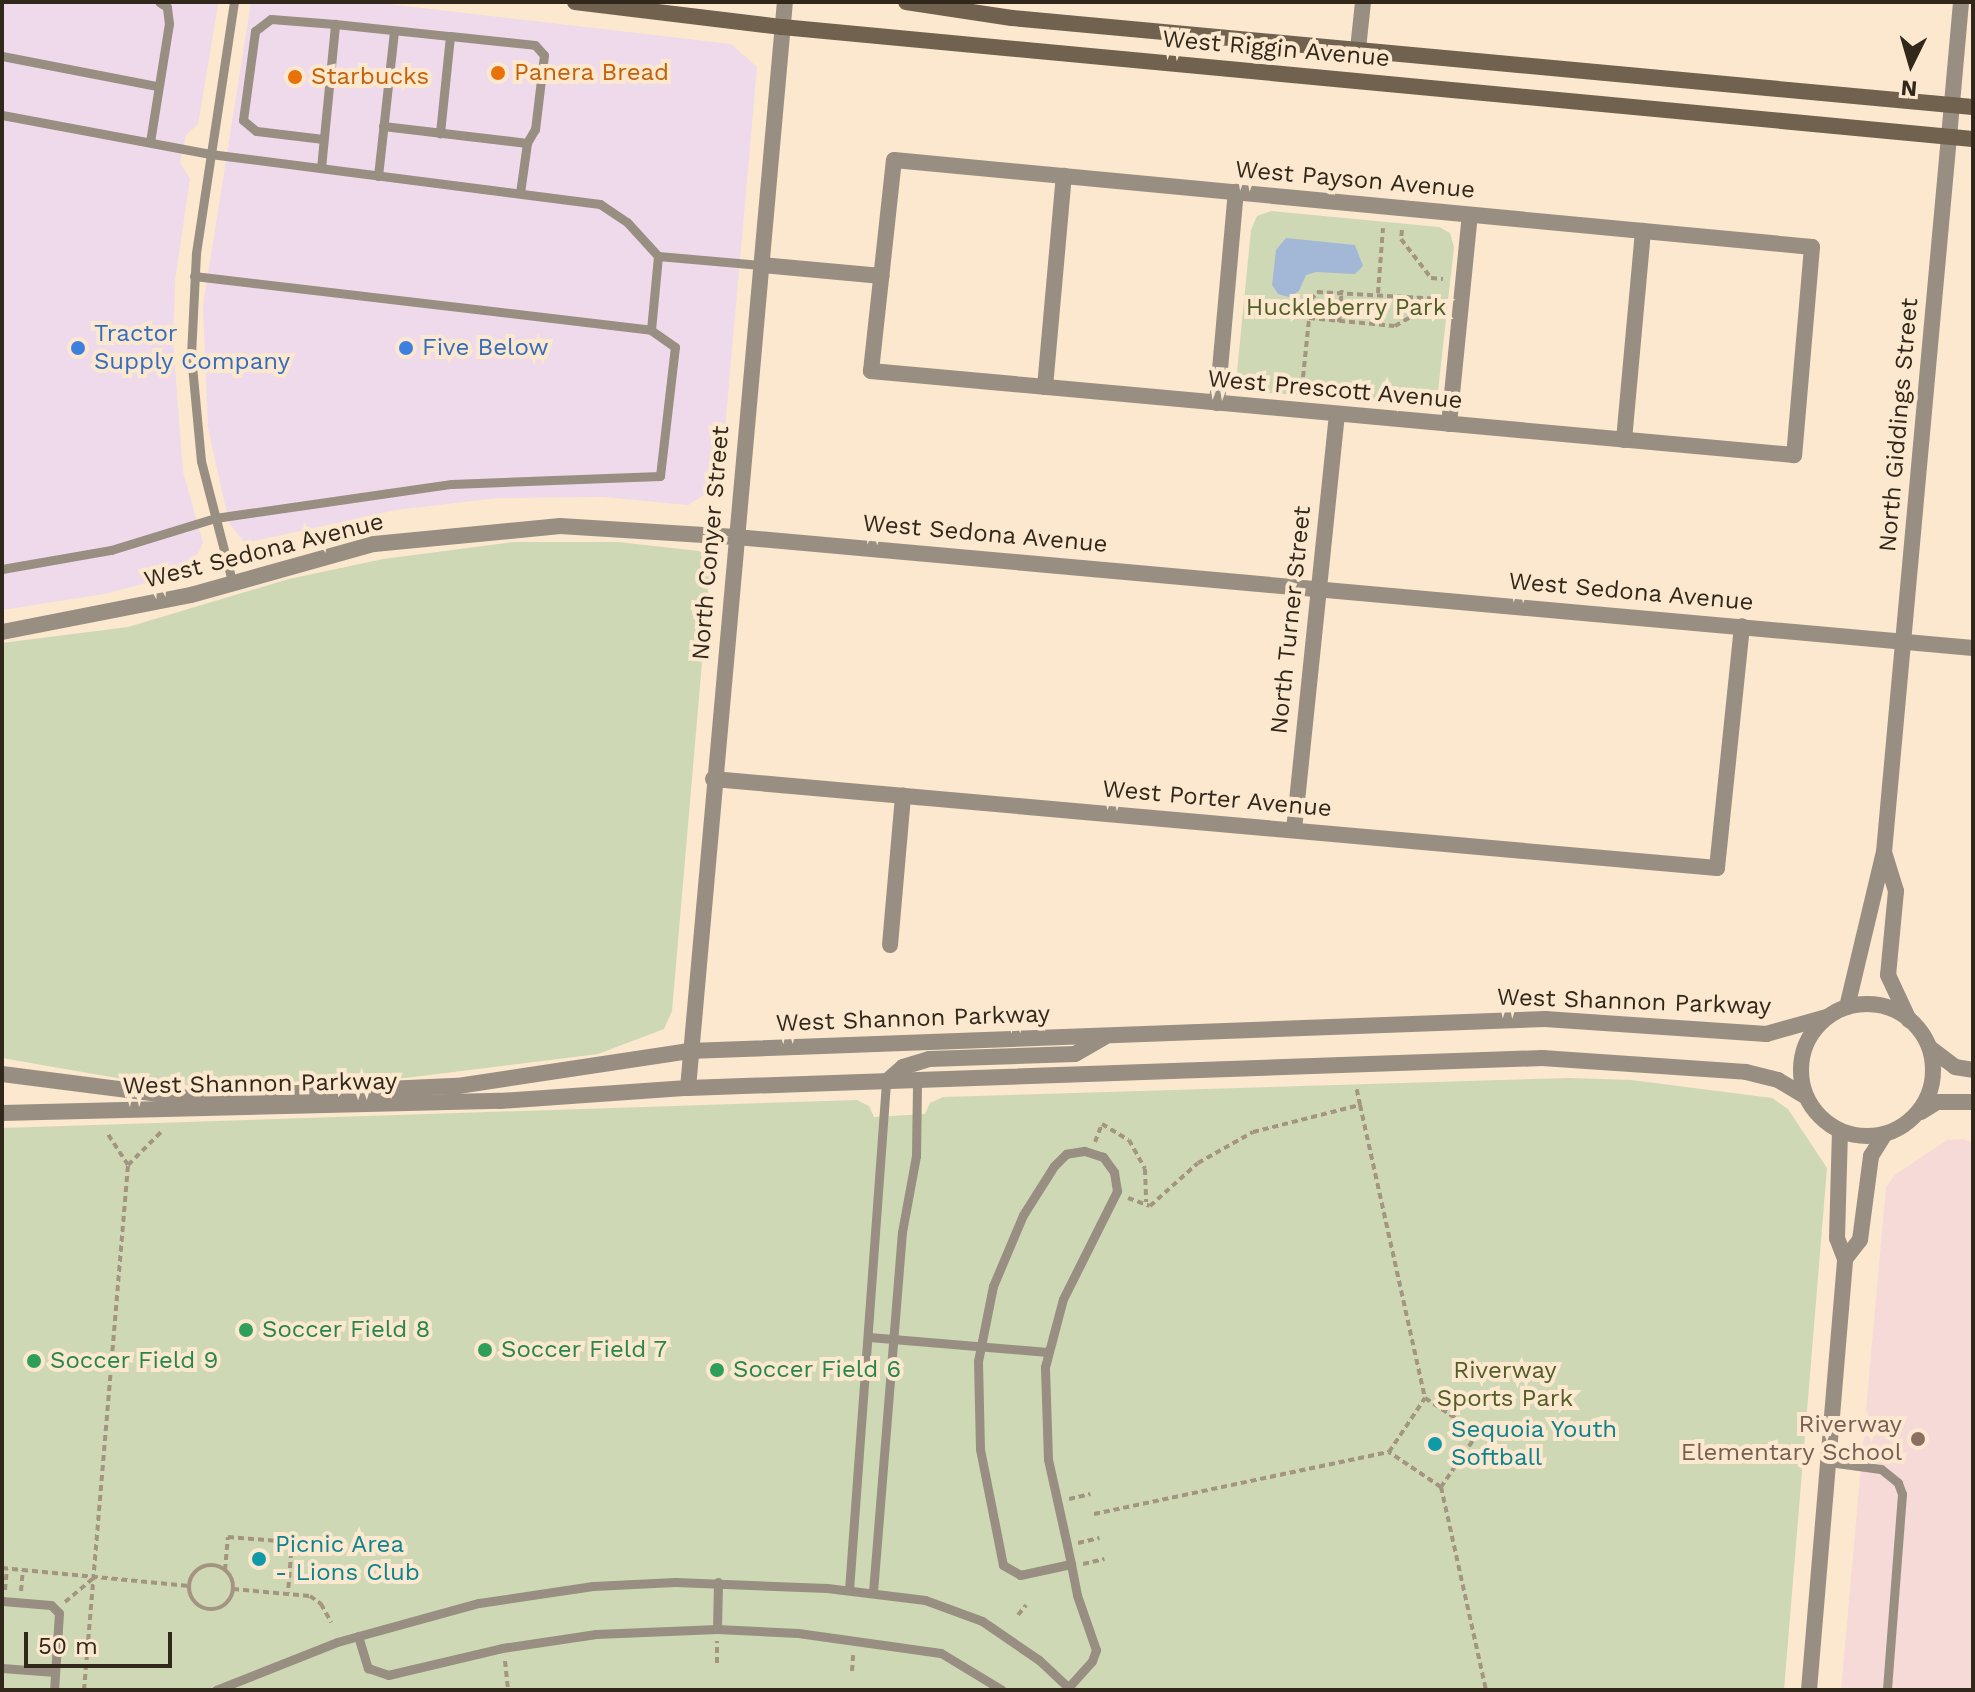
<!DOCTYPE html>
<style>
body{margin:0}
#map{position:relative;width:1975px;height:1692px;overflow:hidden;background:#fbe8ce;font-family:"Work Sans",sans-serif}
div>[style]{position:absolute}
[style*='--x']{left:calc(var(--x)*1px);top:calc(var(--y)*1px);width:calc(var(--w)*1px);rotate:calc(var(--a)*1deg)}
.commercial>*{inset:0;background:#eedaea}
.education>*{inset:0;background:#f5dad8}
.green>*{inset:0;background:#ced8b5}
.water>*{inset:0;background:#a2b8d6}
.path>*{height:4px;margin-top:-2px;transform-origin:0;background:repeating-linear-gradient(90deg,#a49581 0 6px,transparent 0 10px)}
.path>.ring{margin:-2px;padding:0;box-sizing:content-box;background:none;border:4px solid #a49581;border-radius:50%}
.service>*{height:9px;margin:-4.5px;padding:0 4.5px;transform-origin:4.5px;border-radius:4.5px;background:#988e81}
.minor>*{height:16px;margin:-8px;padding:0 8px;transform-origin:8px;border-radius:8px;background:#988e81}
.tertiary>*{height:16px;margin:-8px;padding:0 8px;transform-origin:8px;border-radius:8px;background:#988e81}
.tertiary>.ring{margin:-8px;padding:0;box-sizing:content-box;background:none;border:16px solid #988e81;border-radius:50%}
.secondary>*{height:16px;margin:-8px;padding:0 8px;transform-origin:8px;border-radius:8px;background:#70624f}
.dots>*{width:22px;height:22px;translate:-50% -50%;box-sizing:border-box;border:4px solid #fbe8ce;border-radius:50%}
span{translate:-50% -50%;white-space:nowrap;text-align:center;line-height:1.15;-webkit-text-stroke:8px #fbe8ce;paint-order:stroke}
.street-label{font-size:24px;color:#31271b}
.food-label{font-size:24px;color:#c56008}
.left{translate:0 -50%;text-align:left}
.park-label{font-size:24px;color:#525e27}
.shop-label{font-size:24px;color:#366cbe}
.leisure-label{font-size:24px;color:#27864d}
.education-label{font-size:24px;color:#785e54}
.right{translate:-100% -50%;text-align:right}
.culture-label{font-size:24px;color:#0d838f}
.frame{position:absolute;inset:0;border:4px solid #31271b;pointer-events:none}
.north{position:absolute;left:1871px;top:24px;width:80px;height:80px;-webkit-text-stroke:6px #fbe8ce;paint-order:stroke;rotate:185deg;font-size:22px;font-weight:700;line-height:32px;text-align:center;color:#31271b}
.north::after{content:'';display:block;margin:auto;width:28px;height:36px;background:#31271b;clip-path:polygon(50% 0,100% 100%,50% 72%,0 100%)}
.scale{position:absolute;left:24px;top:1632px;width:148px;height:36px;box-sizing:border-box;border:4px solid #31271b;border-top:0;padding-left:10px;font-size:24px;line-height:28px;white-space:nowrap;color:#31271b;-webkit-text-stroke:6px #fbe8ce;paint-order:stroke}
</style>
<div id="map">
<div class="commercial">
<div style="clip-path:polygon(2px 2px,218px 4px,198px 124px,186px 135px,180px 163px,190px 179px,175px 280px,173px 341px,183px 472px,203px 543px,189px 572px,104px 594px,2px 610px)"></div>
<div style="clip-path:polygon(251px 2px,370px 2px,731px 44px,757px 67px,720px 485px,688px 505px,603px 497px,498px 498px,396px 510px,245px 543px,229px 523px,208px 428px,203px 306px)"></div>
</div>
<div class="education">
<div style="clip-path:polygon(1963px 1139px,1973px 1142px,1973px 1690px,1841px 1690px,1886px 1187px,1895px 1175px,1947px 1140px)"></div>
</div>
<div class="green">
<div style="clip-path:polygon(1271px 211px,1439px 227px,1450px 233px,1454px 247px,1437px 400px,1426px 405px,1256px 392px,1242px 385px,1237px 372px,1251px 230px,1257px 216px)"></div>
<div style="clip-path:polygon(513px 542px,618px 542px,699px 551px,711px 558px,672px 1011px,664px 1029px,598px 1054px,405px 1078px,163px 1086px,2px 1058px,2px 643px,128px 627px,289px 579px,383px 559px)"></div>
<div style="clip-path:polygon(1569px 1078px,1631px 1080px,1772px 1098px,1788px 1109px,1827px 1168px,1784px 1690px,2px 1690px,2px 1128px,857px 1100px,869px 1106px,874px 1117px,925px 1114px,930px 1103px,943px 1097px)"></div>
</div>
<div class="water">
<div style="clip-path:polygon(1286px 238px,1355px 245px,1363px 266px,1355px 274px,1316px 272px,1306px 275px,1299px 291px,1289px 297px,1278px 294px,1272px 285px,1276px 250px)"></div>
</div>
<div class="path">
<div style="--x:1402;--y:230;--w:9;--a:96"></div>
<div style="--x:1401;--y:239;--w:49;--a:52.4"></div>
<div style="--x:1431;--y:278;--w:12;--a:5"></div>
<div style="--x:1378;--y:293;--w:65;--a:-85.6"></div>
<div style="--x:1252;--y:307;--w:58;--a:4.9"></div>
<div style="--x:1309;--y:318;--w:86;--a:5.3"></div>
<div style="--x:1395;--y:326;--w:20;--a:-30"></div>
<div style="--x:1412;--y:316;--w:20;--a:-75"></div>
<div style="--x:1339;--y:322;--w:32;--a:-85"></div>
<div style="--x:1302;--y:387;--w:87;--a:-84.1"></div>
<div style="--x:1311;--y:300;--w:10;--a:-53"></div>
<div style="--x:1317;--y:292;--w:124;--a:3.2"></div>
<div style="--x:1360;--y:1105;--w:300;--a:77.5"></div>
<div style="--x:1095;--y:1142;--w:19;--a:-69"></div>
<div style="--x:1102;--y:1124;--w:31;--a:31"></div>
<div style="--x:1129;--y:1140;--w:33;--a:61"></div>
<div style="--x:1145;--y:1169;--w:33;--a:88"></div>
<div style="--x:128;--y:1165;--w:48;--a:-45"></div>
<div style="--x:1128;--y:1198;--w:23;--a:20"></div>
<div style="--x:1150;--y:1206;--w:64;--a:-41.9"></div>
<div style="--x:1198;--y:1163;--w:63;--a:-29.4"></div>
<div style="--x:1253;--y:1132;--w:110;--a:-14.2"></div>
<div style="--x:1360;--y:1105;--w:19;--a:-102"></div>
<div style="--x:1425;--y:1398;--w:64;--a:33.4"></div>
<div style="--x:1478;--y:1433;--w:65;--a:124.4"></div>
<div style="--x:1441;--y:1487;--w:63;--a:-146.1"></div>
<div style="--x:1389;--y:1452;--w:65;--a:-56.3"></div>
<div style="--x:1441;--y:1487;--w:208;--a:77.5"></div>
<div style="--x:1069;--y:1499;--w:22;--a:-13"></div>
<div style="--x:1094;--y:1514;--w:301;--a:-11.9"></div>
<div style="--x:1078;--y:1543;--w:22;--a:-13"></div>
<div style="--x:1083;--y:1564;--w:22;--a:-13"></div>
<div class="ring" style="left:189px;top:1565px;width:40px;height:40px"></div>
<div style="--x:2;--y:1568;--w:188;--a:5.5"></div>
<div style="--x:225;--y:1570;--w:33;--a:-85"></div>
<div style="--x:228;--y:1537;--w:64;--a:4.5"></div>
<div style="--x:292;--y:1542;--w:51;--a:94.5"></div>
<div style="--x:233;--y:1589;--w:77;--a:5.2"></div>
<div style="--x:310;--y:1596;--w:14;--a:36"></div>
<div style="--x:321;--y:1604;--w:21;--a:61"></div>
<div style="--x:5;--y:1590;--w:21;--a:-85"></div>
<div style="--x:21;--y:1591;--w:21;--a:-85"></div>
<div style="--x:65;--y:1602;--w:38;--a:-40"></div>
<div style="--x:1018;--y:1615;--w:13;--a:-51"></div>
<div style="--x:505;--y:1661;--w:29;--a:84"></div>
<div style="--x:717;--y:1663;--w:22;--a:-90"></div>
<div style="--x:852;--y:1671;--w:16;--a:-86"></div>
<div style="--x:84;--y:1690;--w:527;--a:-85.21"></div>
<div style="--x:128;--y:1165;--w:38;--a:-123"></div>
</div>
<div class="service">
<div style="--x:450;--y:36;--w:85;--a:6"></div>
<div style="--x:535;--y:45;--w:13;--a:48"></div>
<div style="--x:544;--y:55;--w:75;--a:96.9"></div>
<div style="--x:535;--y:129;--w:16;--a:120"></div>
<div style="--x:2;--y:56;--w:158;--a:11"></div>
<div style="--x:2;--y:115;--w:212;--a:10.6"></div>
<div style="--x:210;--y:154;--w:393;--a:7.3"></div>
<div style="--x:600;--y:204;--w:32;--a:34"></div>
<div style="--x:627;--y:222;--w:46;--a:47.6"></div>
<div style="--x:658;--y:256;--w:103;--a:5"></div>
<div style="--x:383;--y:126;--w:145;--a:6.7"></div>
<div style="--x:527;--y:143;--w:50;--a:98"></div>
<div style="--x:323;--y:139;--w:67;--a:-173.2"></div>
<div style="--x:256;--y:131;--w:17;--a:-140"></div>
<div style="--x:243;--y:120;--w:90;--a:-82.3"></div>
<div style="--x:255;--y:31;--w:20;--a:-37"></div>
<div style="--x:271;--y:19;--w:64;--a:4.5"></div>
<div style="--x:150;--y:142;--w:120;--a:-80.9"></div>
<div style="--x:169;--y:24;--w:17;--a:-97"></div>
<div style="--x:167;--y:7;--w:9;--a:-148"></div>
<div style="--x:321;--y:168;--w:145;--a:-84.4"></div>
<div style="--x:335;--y:24;--w:116;--a:6"></div>
<div style="--x:450;--y:36;--w:98;--a:95.9"></div>
<div style="--x:378;--y:176;--w:146;--a:-83.7"></div>
<div style="--x:194;--y:276;--w:460;--a:6.7"></div>
<div style="--x:651;--y:330;--w:74;--a:-84.6"></div>
<div style="--x:2;--y:569;--w:111;--a:-9.9"></div>
<div style="--x:111;--y:550;--w:109;--a:-17.1"></div>
<div style="--x:215;--y:518;--w:239;--a:-8.2"></div>
<div style="--x:452;--y:484;--w:208;--a:-2.2"></div>
<div style="--x:660;--y:476;--w:130;--a:-83.4"></div>
<div style="--x:675;--y:347;--w:29;--a:-145"></div>
<div style="--x:232;--y:581;--w:124;--a:-104.5"></div>
<div style="--x:201;--y:461;--w:106;--a:-95.4"></div>
<div style="--x:191;--y:355;--w:102;--a:-87.2"></div>
<div style="--x:196;--y:253;--w:254;--a:-81.4"></div>
<div style="--x:869;--y:1337;--w:179;--a:4.8"></div>
<div style="--x:1829;--y:1462;--w:52;--a:7.7"></div>
<div style="--x:1881;--y:1469;--w:22;--a:39"></div>
<div style="--x:1898;--y:1483;--w:12;--a:70"></div>
<div style="--x:1902;--y:1494;--w:197;--a:94.4"></div>
<div style="--x:849;--y:1590;--w:509;--a:-85.83"></div>
<div style="--x:873;--y:1592;--w:361;--a:-85.4"></div>
<div style="--x:902;--y:1232;--w:77;--a:-79.6"></div>
<div style="--x:916;--y:1156;--w:75;--a:-89.2"></div>
<div style="--x:2;--y:1601;--w:49;--a:4.7"></div>
<div style="--x:51;--y:1605;--w:11;--a:45"></div>
<div style="--x:59;--y:1613;--w:77;--a:93.7"></div>
<div style="--x:717;--y:1629;--w:47;--a:-88.8"></div>
<div style="--x:358;--y:1636;--w:34;--a:73"></div>
<div style="--x:368;--y:1668;--w:21;--a:19"></div>
<div style="--x:388;--y:1675;--w:117;--a:-13.3"></div>
<div style="--x:502;--y:1648;--w:95;--a:-8.5"></div>
<div style="--x:596;--y:1634;--w:121;--a:-2.4"></div>
<div style="--x:717;--y:1629;--w:81;--a:2.8"></div>
<div style="--x:798;--y:1633;--w:144;--a:8"></div>
<div style="--x:941;--y:1653;--w:71;--a:31.2"></div>
<div style="--x:2;--y:1668;--w:53;--a:4.3"></div>
<div style="--x:216;--y:1690;--w:130;--a:-21.6"></div>
<div style="--x:337;--y:1642;--w:147;--a:-15.4"></div>
<div style="--x:479;--y:1603;--w:115;--a:-8.5"></div>
<div style="--x:593;--y:1586;--w:82;--a:-2.8"></div>
<div style="--x:675;--y:1582;--w:152;--a:2.3"></div>
<div style="--x:827;--y:1588;--w:99;--a:7"></div>
<div style="--x:925;--y:1600;--w:61;--a:20.2"></div>
<div style="--x:982;--y:1621;--w:69;--a:34.4"></div>
<div style="--x:1039;--y:1660;--w:44;--a:43.2"></div>
<div style="--x:1066;--y:1690;--w:39;--a:-48"></div>
<div style="--x:1092;--y:1661;--w:12;--a:-70"></div>
<div style="--x:1096;--y:1650;--w:58;--a:-109.1"></div>
<div style="--x:1077;--y:1595;--w:32;--a:-101"></div>
<div style="--x:1071;--y:1564;--w:19;--a:-102"></div>
<div style="--x:1067;--y:1545;--w:88;--a:-102.5"></div>
<div style="--x:1048;--y:1459;--w:92;--a:-91.9"></div>
<div style="--x:1045;--y:1367;--w:70;--a:-75.2"></div>
<div style="--x:1063;--y:1299;--w:121;--a:-63.4"></div>
<div style="--x:1117;--y:1191;--w:19;--a:-99"></div>
<div style="--x:1114;--y:1172;--w:19;--a:-126"></div>
<div style="--x:1103;--y:1157;--w:20;--a:-162"></div>
<div style="--x:1084;--y:1151;--w:18;--a:171"></div>
<div style="--x:1066;--y:1154;--w:17;--a:135"></div>
<div style="--x:1054;--y:1166;--w:58;--a:122.3"></div>
<div style="--x:1023;--y:1215;--w:77;--a:112.9"></div>
<div style="--x:993;--y:1286;--w:76;--a:101.3"></div>
<div style="--x:978;--y:1361;--w:88;--a:88.7"></div>
<div style="--x:980;--y:1449;--w:118;--a:78.8"></div>
<div style="--x:1003;--y:1565;--w:20;--a:30"></div>
<div style="--x:1020;--y:1575;--w:52;--a:-12.2"></div>
</div>
<div class="minor">
<div style="--x:1358;--y:49;--w:47;--a:-83.9"></div>
<div style="--x:894;--y:160;--w:922;--a:5.41"></div>
<div style="--x:1812;--y:247;--w:209;--a:94.9"></div>
<div style="--x:1794;--y:455;--w:927;--a:-174.8"></div>
<div style="--x:871;--y:371;--w:212;--a:-83.8"></div>
<div style="--x:761;--y:265;--w:121;--a:5.2"></div>
<div style="--x:1045;--y:387;--w:212;--a:-84.9"></div>
<div style="--x:1217;--y:403;--w:212;--a:-84.9"></div>
<div style="--x:1449;--y:424;--w:210;--a:-84.3"></div>
<div style="--x:1624;--y:440;--w:210;--a:-84.8"></div>
<div style="--x:2;--y:632;--w:193;--a:-11.1"></div>
<div style="--x:191;--y:595;--w:190;--a:-15.6"></div>
<div style="--x:374;--y:544;--w:187;--a:-5.5"></div>
<div style="--x:560;--y:526;--w:176;--a:3.6"></div>
<div style="--x:736;--y:537;--w:1242;--a:5.13"></div>
<div style="--x:713;--y:779;--w:1008;--a:5.07"></div>
<div style="--x:1717;--y:868;--w:243;--a:-84.1"></div>
<div style="--x:1294;--y:830;--w:417;--a:-84.1"></div>
<div style="--x:1884;--y:852;--w:41;--a:72.9"></div>
<div style="--x:1896;--y:891;--w:84;--a:95.4"></div>
<div style="--x:1888;--y:975;--w:50;--a:65"></div>
<div style="--x:890;--y:945;--w:150;--a:-85"></div>
<div style="--x:1847;--y:1007;--w:159;--a:-76.6"></div>
<div style="--x:1884;--y:852;--w:718;--a:-84.81"></div>
<div style="--x:688;--y:1088;--w:1090;--a:-84.9"></div>
<div style="--x:1845;--y:1259;--w:24;--a:-52"></div>
<div style="--x:1860;--y:1240;--w:85;--a:-82.5"></div>
<div style="--x:1871;--y:1156;--w:26;--a:-58"></div>
<div style="--x:1809;--y:1690;--w:433;--a:-85.2"></div>
<div style="--x:1845;--y:1259;--w:22;--a:-111"></div>
<div style="--x:1837;--y:1238;--w:107;--a:-88.4"></div>
</div>
<div class="tertiary">
<div style="--x:1949;--y:137;--w:136;--a:-84.9"></div>
<div class="ring" style="left:1801px;top:1004px;width:116px;height:116px"></div>
<div style="--x:1930;--y:1048;--w:31;--a:37"></div>
<div style="--x:1955;--y:1067;--w:18;--a:9"></div>
<div style="--x:2;--y:1074;--w:190;--a:7.3"></div>
<div style="--x:190;--y:1098;--w:268;--a:-2.6"></div>
<div style="--x:458;--y:1086;--w:234;--a:-8.6"></div>
<div style="--x:689;--y:1051;--w:857;--a:-2.14"></div>
<div style="--x:1545;--y:1019;--w:222;--a:3.9"></div>
<div style="--x:1766;--y:1034;--w:63;--a:-15.6"></div>
<div style="--x:886;--y:1082;--w:23;--a:-41"></div>
<div style="--x:903;--y:1067;--w:27;--a:-17"></div>
<div style="--x:929;--y:1059;--w:146;--a:-2"></div>
<div style="--x:1075;--y:1054;--w:34;--a:-30"></div>
<div style="--x:1921;--y:1112;--w:19;--a:-32"></div>
<div style="--x:1937;--y:1102;--w:36;--a:0"></div>
<div style="--x:2;--y:1113;--w:498;--a:-1.4"></div>
<div style="--x:500;--y:1101;--w:188;--a:-4"></div>
<div style="--x:688;--y:1088;--w:855;--a:-2.01"></div>
<div style="--x:1542;--y:1058;--w:204;--a:3.9"></div>
<div style="--x:1746;--y:1072;--w:33;--a:14"></div>
<div style="--x:1778;--y:1080;--w:33;--a:31"></div>
</div>
<div class="secondary">
<div style="--x:575;--y:2;--w:209;--a:6.9"></div>
<div style="--x:782;--y:27;--w:1196;--a:5.37"></div>
<div style="--x:906;--y:2;--w:107;--a:8.6"></div>
<div style="--x:1012;--y:18;--w:965;--a:5.29"></div>
</div>
<div class="dots">
<div style="left:498px;top:73px;background:#e8710a"></div>
<div style="left:295px;top:77px;background:#e8710a"></div>
<div style="left:78px;top:348px;background:#3f7fe0"></div>
<div style="left:406px;top:348px;background:#3f7fe0"></div>
<div style="left:246px;top:1330px;background:#2e9e5b"></div>
<div style="left:485px;top:1350px;background:#2e9e5b"></div>
<div style="left:34px;top:1361px;background:#2e9e5b"></div>
<div style="left:717px;top:1370px;background:#2e9e5b"></div>
<div style="left:1918px;top:1439px;background:#8d6e63"></div>
<div style="left:1435px;top:1444px;background:#0f9aa8"></div>
<div style="left:259px;top:1559px;background:#0f9aa8"></div>
</div>
<div class="street-label">
<span style="left:1276px;top:49px;rotate:5deg">West Riggin Avenue</span>
<span style="left:1355px;top:180px;rotate:5deg">West Payson Avenue</span>
<span style="left:1335px;top:390px;rotate:5deg">West Prescott Avenue</span>
<span style="left:1899px;top:425px;rotate:-85deg">North Giddings Street</span>
<span style="left:985px;top:534px;rotate:5deg">West Sedona Avenue</span>
<span style="left:711px;top:543px;rotate:-85deg">North Conyer Street</span>
<span style="left:264px;top:551px;rotate:-14deg">West Sedona Avenue</span>
<span style="left:1631px;top:592px;rotate:5deg">West Sedona Avenue</span>
<span style="left:1291px;top:620px;rotate:-84deg">North Turner Street</span>
<span style="left:1217px;top:799px;rotate:5deg">West Porter Avenue</span>
<span style="left:1634px;top:1002px;rotate:2deg">West Shannon Parkway</span>
<span style="left:913px;top:1019px;rotate:-2deg">West Shannon Parkway</span>
<span style="left:260px;top:1084px;rotate:-1deg">West Shannon Parkway</span>
</div>
<div class="food-label">
<span class="left" style="left:514px;top:73px">Panera Bread</span>
<span class="left" style="left:311px;top:77px">Starbucks</span>
</div>
<div class="park-label">
<span style="left:1346px;top:308px">Huckleberry Park</span>
<span style="left:1505px;top:1385px">Riverway<br>Sports Park</span>
</div>
<div class="shop-label">
<span class="left" style="left:94px;top:348px">Tractor<br>Supply Company</span>
<span class="left" style="left:422px;top:348px">Five Below</span>
</div>
<div class="leisure-label">
<span class="left" style="left:262px;top:1330px">Soccer Field 8</span>
<span class="left" style="left:501px;top:1350px">Soccer Field 7</span>
<span class="left" style="left:50px;top:1361px">Soccer Field 9</span>
<span class="left" style="left:733px;top:1370px">Soccer Field 6</span>
</div>
<div class="education-label">
<span class="right" style="left:1902px;top:1439px">Riverway<br>Elementary School</span>
</div>
<div class="culture-label">
<span class="left" style="left:1451px;top:1444px">Sequoia Youth<br>Softball</span>
<span class="left" style="left:275px;top:1559px">Picnic Area<br>- Lions Club</span>
</div>
<div class="frame"></div>
<div class="north">N</div>
<div class="scale">50 m</div>
</div>
